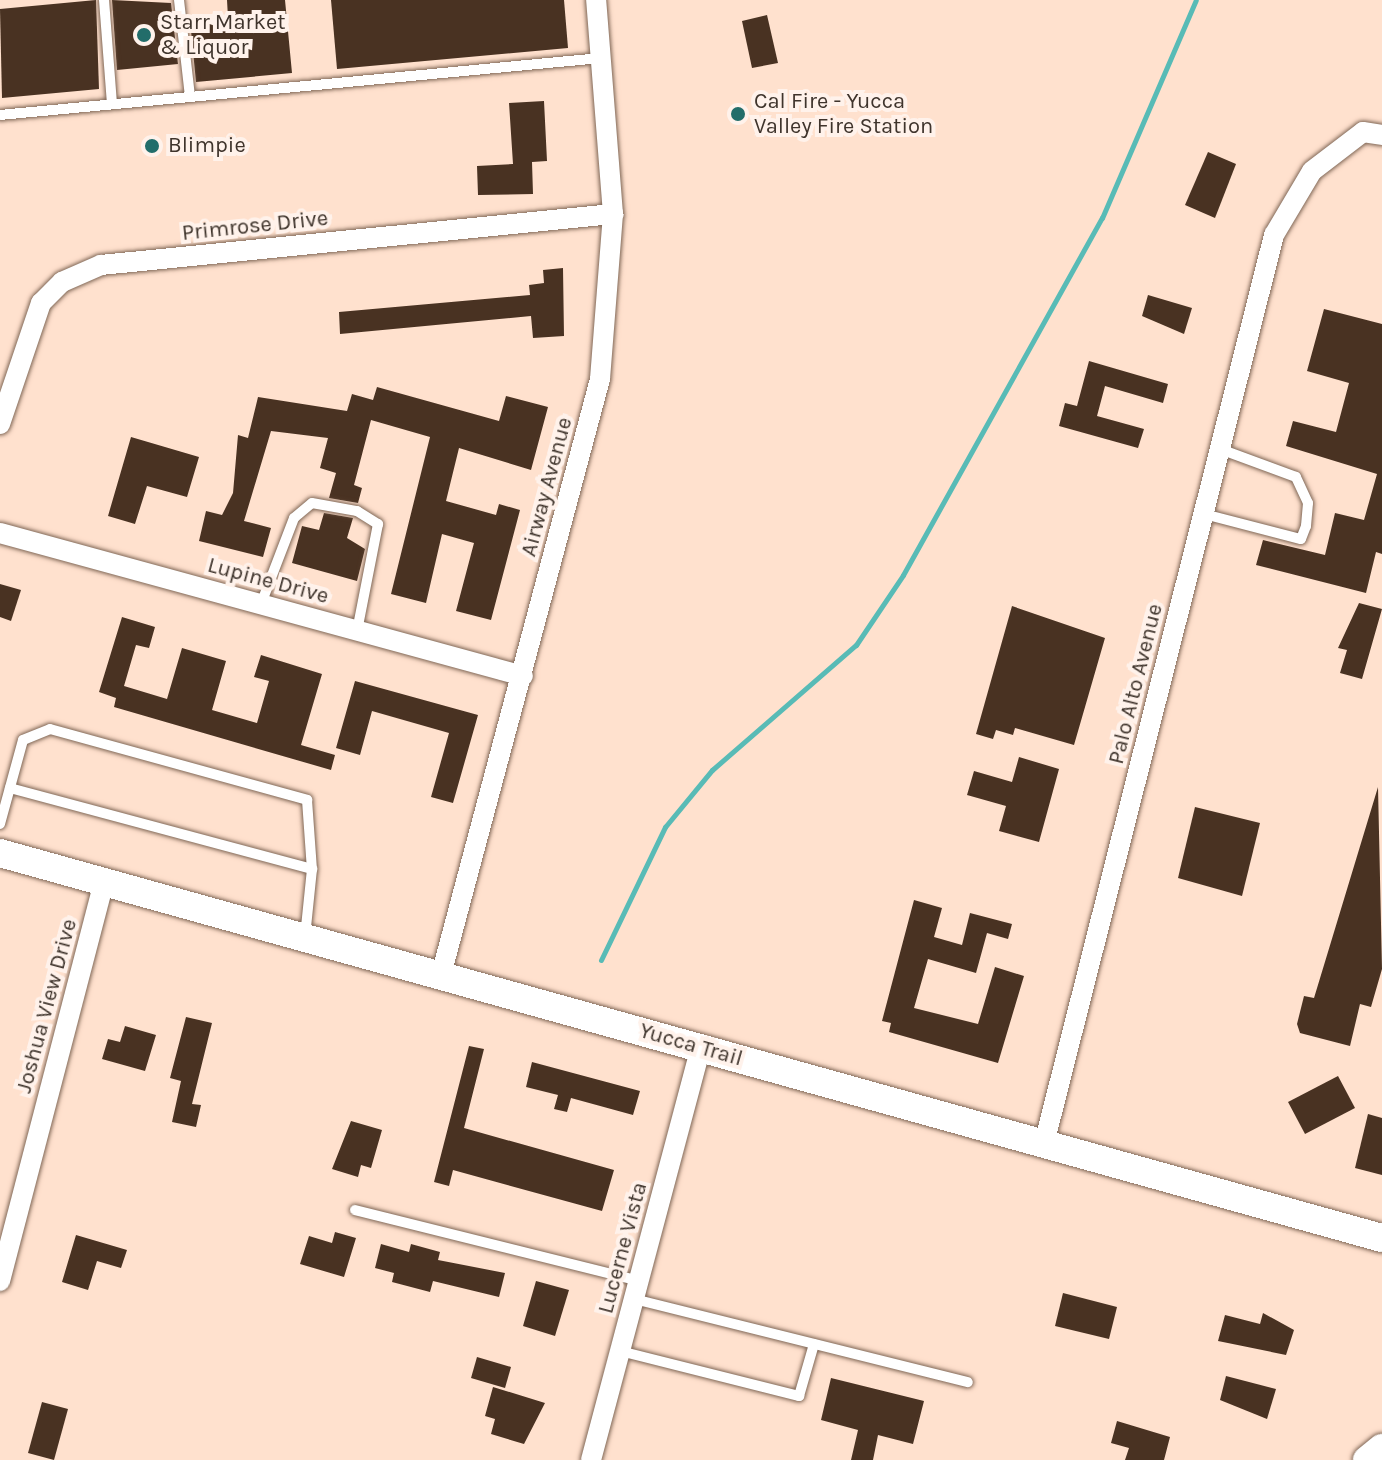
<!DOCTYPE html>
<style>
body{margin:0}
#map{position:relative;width:1382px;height:1460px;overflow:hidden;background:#ffe1ce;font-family:Karla,sans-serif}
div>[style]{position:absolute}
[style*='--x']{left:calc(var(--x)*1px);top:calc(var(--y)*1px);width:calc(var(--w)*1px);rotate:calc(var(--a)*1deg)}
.stream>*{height:5px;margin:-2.5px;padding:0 2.5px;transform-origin:2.5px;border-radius:2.5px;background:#58bbb6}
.building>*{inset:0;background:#493222}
.roads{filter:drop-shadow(0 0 2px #806756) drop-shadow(0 0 2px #806756)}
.lane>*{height:10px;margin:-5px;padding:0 5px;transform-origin:5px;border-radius:5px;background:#fff}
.street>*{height:20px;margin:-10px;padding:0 10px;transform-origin:10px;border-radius:10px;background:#fff}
.secondary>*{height:28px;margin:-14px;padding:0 14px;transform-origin:14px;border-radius:14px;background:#fff}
.dots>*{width:22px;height:22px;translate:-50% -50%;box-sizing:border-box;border:4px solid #fff2eb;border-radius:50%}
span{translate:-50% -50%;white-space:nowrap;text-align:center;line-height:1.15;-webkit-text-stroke:8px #fff2eb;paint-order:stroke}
.poi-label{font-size:22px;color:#3f342c}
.left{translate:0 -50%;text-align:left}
.street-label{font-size:22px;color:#3f342c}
</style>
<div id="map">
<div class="stream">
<div style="--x:601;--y:960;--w:148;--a:-64.3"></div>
<div style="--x:665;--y:827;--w:74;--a:-50.5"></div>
<div style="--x:712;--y:770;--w:191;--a:-41"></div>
<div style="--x:856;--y:645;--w:84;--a:-56.1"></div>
<div style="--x:903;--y:575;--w:409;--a:-60.9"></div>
<div style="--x:1102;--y:218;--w:237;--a:-66.7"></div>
</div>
<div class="building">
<div style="clip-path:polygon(96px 0,99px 89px,2px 98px,0 9px)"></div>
<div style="clip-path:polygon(112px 0,171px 3px,178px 64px,117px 70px)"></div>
<div style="clip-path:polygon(227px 0,285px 0,292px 73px,196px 82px,190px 21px,228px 18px)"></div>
<div style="clip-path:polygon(331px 0,564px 0,568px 48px,337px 69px)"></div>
<div style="clip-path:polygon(767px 15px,778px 63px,752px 68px,742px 21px)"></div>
<div style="clip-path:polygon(544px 101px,547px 161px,532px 162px,533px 194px,478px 195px,477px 166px,513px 164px,509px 103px)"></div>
<div style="clip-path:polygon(1208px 152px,1236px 164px,1215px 218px,1185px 205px)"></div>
<div style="clip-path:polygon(563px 268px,564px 336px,533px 338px,531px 316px,340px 334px,339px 312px,530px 295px,529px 285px,544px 283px,543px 270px)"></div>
<div style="clip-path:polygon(1148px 295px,1192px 308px,1184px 334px,1142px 316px)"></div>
<div style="clip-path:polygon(1324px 309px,1382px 324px,1382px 554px,1376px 552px,1366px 593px,1256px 565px,1263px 540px,1325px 555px,1335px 513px,1364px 520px,1377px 474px,1286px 446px,1293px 421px,1336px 432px,1349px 383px,1307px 371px)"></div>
<div style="clip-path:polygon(1089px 361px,1168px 384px,1163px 403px,1105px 386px,1097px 416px,1144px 429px,1138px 448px,1059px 426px,1065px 403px,1077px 406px)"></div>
<div style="clip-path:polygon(377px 387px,499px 421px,506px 396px,548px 407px,531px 470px,459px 448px,446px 501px,496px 515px,499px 504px,520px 510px,491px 620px,456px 611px,474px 543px,442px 534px,426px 603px,391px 594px,430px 437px,371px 420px,354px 485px,362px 488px,358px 503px,329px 498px,336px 473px,320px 468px,328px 438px,271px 431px,244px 521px,271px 528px,263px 557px,199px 541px,206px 511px,222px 515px,233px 493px,238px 435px,248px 438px,258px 397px,347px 411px,352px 394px,373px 400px)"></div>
<div style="clip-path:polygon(131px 437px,199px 457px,187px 497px,147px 486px,135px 524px,108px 516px)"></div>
<div style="clip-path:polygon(324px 513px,353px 518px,347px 538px,365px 549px,357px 581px,292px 563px,302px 526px,319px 530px)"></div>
<div style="clip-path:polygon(0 584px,21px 590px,11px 621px,0 617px)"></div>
<div style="clip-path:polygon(1359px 603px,1382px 609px,1362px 679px,1340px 673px,1347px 650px,1338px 648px)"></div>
<div style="clip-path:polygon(1012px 606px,1105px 638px,1074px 745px,1015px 728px,1013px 735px,996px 730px,993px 739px,976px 734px)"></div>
<div style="clip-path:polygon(122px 617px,155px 627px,149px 648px,136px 645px,124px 686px,167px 699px,182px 648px,226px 661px,212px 710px,257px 723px,269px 681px,254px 677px,261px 655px,322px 674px,301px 745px,335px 755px,331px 770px,114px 707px,116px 698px,99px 692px)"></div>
<div style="clip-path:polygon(355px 681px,478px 715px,453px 803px,431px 797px,449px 733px,372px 711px,360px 755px,336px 748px)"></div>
<div style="clip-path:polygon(1019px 757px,1059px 769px,1039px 842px,999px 831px,1006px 806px,967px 795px,974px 771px,1012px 782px)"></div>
<div style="clip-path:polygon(1378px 787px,1382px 969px,1371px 1007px,1360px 1004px,1350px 1046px,1300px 1033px,1297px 1024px,1304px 996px,1314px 998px)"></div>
<div style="clip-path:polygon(1195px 807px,1260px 823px,1242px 896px,1178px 878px)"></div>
<div style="clip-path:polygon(914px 900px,942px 908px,934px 937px,962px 945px,970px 913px,1012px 924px,1008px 939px,987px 933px,976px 973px,928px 959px,914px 1008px,978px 1024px,995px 967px,1024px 976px,998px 1063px,889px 1032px,891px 1023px,882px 1021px)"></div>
<div style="clip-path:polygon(186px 1017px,212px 1023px,192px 1104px,201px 1105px,196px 1127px,172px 1122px,181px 1081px,170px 1078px)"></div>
<div style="clip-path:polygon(125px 1026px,156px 1035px,145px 1071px,102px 1059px,108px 1039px,120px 1042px)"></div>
<div style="clip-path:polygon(469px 1046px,484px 1049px,464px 1128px,614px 1170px,602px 1211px,453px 1170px,449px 1186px,434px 1182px)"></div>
<div style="clip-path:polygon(532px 1062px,640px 1091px,633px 1115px,571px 1098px,567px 1112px,554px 1109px,558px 1095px,526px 1087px)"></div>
<div style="clip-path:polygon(1338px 1076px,1355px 1108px,1305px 1134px,1288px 1102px)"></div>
<div style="clip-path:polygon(1368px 1114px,1382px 1118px,1382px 1175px,1355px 1168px)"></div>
<div style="clip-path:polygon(351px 1121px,382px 1130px,371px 1168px,361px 1165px,358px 1177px,332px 1169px)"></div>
<div style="clip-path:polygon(335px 1232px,356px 1238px,344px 1277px,300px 1264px,309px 1236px,332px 1243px)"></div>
<div style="clip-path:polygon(76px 1235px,127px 1250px,121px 1268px,97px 1261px,88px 1290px,62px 1282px)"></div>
<div style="clip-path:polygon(381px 1244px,409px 1252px,411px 1244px,440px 1252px,438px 1260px,505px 1273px,499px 1297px,433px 1281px,430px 1292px,392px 1282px,394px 1273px,375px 1268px)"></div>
<div style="clip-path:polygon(536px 1281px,569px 1290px,555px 1336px,523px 1326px)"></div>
<div style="clip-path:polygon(1063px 1293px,1117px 1307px,1109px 1339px,1055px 1326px)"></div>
<div style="clip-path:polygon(1263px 1313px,1294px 1330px,1286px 1355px,1218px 1341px,1225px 1315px,1260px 1324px)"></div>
<div style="clip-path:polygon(477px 1357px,511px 1367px,505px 1388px,471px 1378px)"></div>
<div style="clip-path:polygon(1226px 1376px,1276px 1389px,1267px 1419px,1220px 1400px)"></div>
<div style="clip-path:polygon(831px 1378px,924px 1401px,913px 1444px,878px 1435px,873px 1460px,851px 1460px,858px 1430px,821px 1420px)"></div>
<div style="clip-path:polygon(493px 1387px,545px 1403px,524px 1444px,491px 1434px,495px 1419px,485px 1416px)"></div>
<div style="clip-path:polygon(42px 1402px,68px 1409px,54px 1460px,28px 1453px)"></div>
<div style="clip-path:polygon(1117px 1421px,1170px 1437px,1164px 1460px,1125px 1460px,1129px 1448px,1111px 1443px)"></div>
</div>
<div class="roads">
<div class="lane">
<div style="--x:104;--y:0;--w:104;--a:85.6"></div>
<div style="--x:179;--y:0;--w:97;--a:83.5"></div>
<div style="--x:0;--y:115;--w:604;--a:-5.42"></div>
<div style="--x:1204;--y:514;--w:100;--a:14.5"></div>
<div style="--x:1301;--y:539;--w:14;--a:-69"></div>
<div style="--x:1306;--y:526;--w:23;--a:-85"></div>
<div style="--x:1308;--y:503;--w:29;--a:-115"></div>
<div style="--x:1296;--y:477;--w:81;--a:-159.8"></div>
<div style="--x:261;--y:604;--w:92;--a:-69"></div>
<div style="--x:294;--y:518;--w:23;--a:-40"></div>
<div style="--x:312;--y:503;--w:46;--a:10.1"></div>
<div style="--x:357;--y:511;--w:25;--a:32"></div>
<div style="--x:378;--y:524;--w:109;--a:101.1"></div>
<div style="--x:10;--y:788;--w:313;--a:15"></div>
<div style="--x:0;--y:824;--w:87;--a:-74.7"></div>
<div style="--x:23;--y:740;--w:29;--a:-22"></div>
<div style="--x:50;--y:729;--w:267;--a:15.4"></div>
<div style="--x:307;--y:800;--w:69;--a:85.9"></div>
<div style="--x:312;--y:869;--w:68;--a:95.9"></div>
<div style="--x:355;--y:1210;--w:293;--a:14"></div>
<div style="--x:634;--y:1299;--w:344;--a:14"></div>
<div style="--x:620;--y:1351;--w:185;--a:14.1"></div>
<div style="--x:799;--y:1396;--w:54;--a:-73.9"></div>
</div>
<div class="street">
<div style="--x:0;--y:424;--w:128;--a:-71.3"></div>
<div style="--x:41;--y:303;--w:30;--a:-45"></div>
<div style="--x:62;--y:282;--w:43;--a:-23.6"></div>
<div style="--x:101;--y:265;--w:515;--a:-5.69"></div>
<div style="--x:0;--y:533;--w:542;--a:15.29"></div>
<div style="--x:441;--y:975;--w:617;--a:-75.06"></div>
<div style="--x:600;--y:379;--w:166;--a:-85.5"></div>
<div style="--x:613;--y:214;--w:215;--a:-94.5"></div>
<div style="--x:1044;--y:1144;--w:938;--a:-75.8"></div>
<div style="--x:1274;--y:235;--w:74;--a:-59.3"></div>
<div style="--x:1312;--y:171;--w:64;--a:-37.4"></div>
<div style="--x:1363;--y:132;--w:19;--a:9"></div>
<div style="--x:0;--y:1281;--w:412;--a:-75.4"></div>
<div style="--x:591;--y:1460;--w:426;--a:-75.1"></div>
</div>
<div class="secondary">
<div style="--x:0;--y:853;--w:1435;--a:15.57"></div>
<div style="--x:1367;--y:1460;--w:19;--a:-39"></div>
</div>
</div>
<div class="dots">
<div style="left:144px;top:35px;background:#226d6a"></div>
<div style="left:738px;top:114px;background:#226d6a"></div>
<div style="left:152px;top:146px;background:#226d6a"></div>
</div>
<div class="poi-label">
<span class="left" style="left:160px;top:35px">Starr Market<br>&amp; Liquor</span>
<span class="left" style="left:754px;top:114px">Cal Fire - Yucca<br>Valley Fire Station</span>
<span class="left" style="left:168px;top:146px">Blimpie</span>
</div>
<div class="street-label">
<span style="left:255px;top:226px;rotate:-6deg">Primrose Drive</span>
<span style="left:547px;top:487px;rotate:-75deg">Airway Avenue</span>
<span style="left:268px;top:581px;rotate:15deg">Lupine Drive</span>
<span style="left:1136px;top:684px;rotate:-76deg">Palo Alto Avenue</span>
<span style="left:47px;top:1006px;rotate:-75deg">Joshua View Drive</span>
<span style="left:691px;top:1045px;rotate:16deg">Yucca Trail</span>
<span style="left:623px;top:1248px;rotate:-75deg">Lucerne Vista</span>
</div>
</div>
